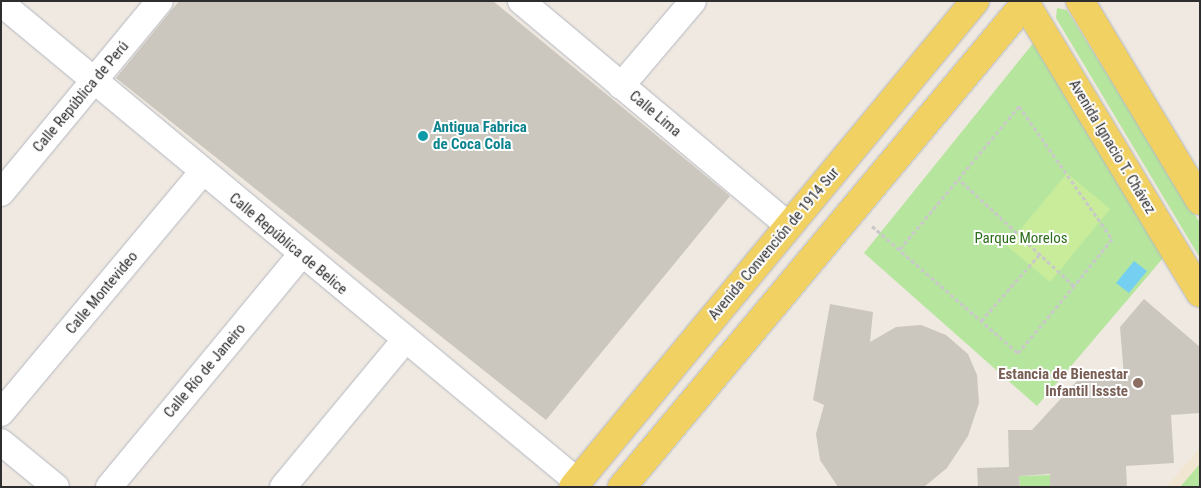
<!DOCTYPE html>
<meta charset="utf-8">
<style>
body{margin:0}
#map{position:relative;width:1201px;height:488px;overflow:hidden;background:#efe9e1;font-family:"Roboto Condensed",sans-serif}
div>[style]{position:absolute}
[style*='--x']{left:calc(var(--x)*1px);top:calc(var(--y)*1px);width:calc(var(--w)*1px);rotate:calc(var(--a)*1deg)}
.education>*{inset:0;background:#f0e6d1}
.green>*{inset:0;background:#b6e59e}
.pitch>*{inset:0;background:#c9ec9a}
.water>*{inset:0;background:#75cff0}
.building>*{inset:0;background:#cbc7bf}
.path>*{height:3px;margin-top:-1.5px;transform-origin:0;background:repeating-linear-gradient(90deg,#c9c9c9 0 4px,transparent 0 6.5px)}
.roads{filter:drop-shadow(0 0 1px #b4b7c1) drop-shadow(0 0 1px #b4b7c1)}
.minor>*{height:26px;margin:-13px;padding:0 13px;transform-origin:13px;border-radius:13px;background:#fff}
.major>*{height:28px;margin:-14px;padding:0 14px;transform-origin:14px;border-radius:14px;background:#f2d163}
.dots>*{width:14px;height:14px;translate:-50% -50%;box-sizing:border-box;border:2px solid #fff;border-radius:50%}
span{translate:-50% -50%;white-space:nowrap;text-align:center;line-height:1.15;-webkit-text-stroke:4px #fff;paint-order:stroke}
.street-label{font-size:15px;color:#2e2e2e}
.culture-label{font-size:15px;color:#0d838f;font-weight:700}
.left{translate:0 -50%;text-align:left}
.park-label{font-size:15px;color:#2c6e1b}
.education-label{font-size:15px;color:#785e54;font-weight:700}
.right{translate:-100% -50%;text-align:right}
.frame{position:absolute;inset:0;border:2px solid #2e2e2e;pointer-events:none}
</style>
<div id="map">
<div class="education">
<div style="clip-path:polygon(1200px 448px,1200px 487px,1166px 487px)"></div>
</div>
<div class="green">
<div style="clip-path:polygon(1057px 8px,1067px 10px,1200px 223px,1200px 258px,1056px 18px)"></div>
<div style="clip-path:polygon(1035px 41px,1164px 257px,1037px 406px,864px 253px)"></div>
<div style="clip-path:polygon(1200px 464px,1200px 487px,1180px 487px)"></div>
<div style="clip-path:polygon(1050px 475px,1050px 487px,1020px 487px,1019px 476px)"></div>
</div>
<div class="pitch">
<div style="clip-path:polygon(1067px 173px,1110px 209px,1050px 282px,1007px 246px)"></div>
</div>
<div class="water">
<div style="clip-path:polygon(1134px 261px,1147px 271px,1129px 293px,1116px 283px)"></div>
</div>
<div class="building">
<div style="clip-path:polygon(179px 1px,493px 1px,730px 196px,546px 420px,116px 78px)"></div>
<div style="clip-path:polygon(1144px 299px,1200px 347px,1200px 413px,1171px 415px,1174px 463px,1126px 466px,1127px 487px,1050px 487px,1050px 474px,1019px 476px,1020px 487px,978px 487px,977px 468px,1009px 467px,1008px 430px,1032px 430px,1077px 381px,1124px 376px,1120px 327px)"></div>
<div style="clip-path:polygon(830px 304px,873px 312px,870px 342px,896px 327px,921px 325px,946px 335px,968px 354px,977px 375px,979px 403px,968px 436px,947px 468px,924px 487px,838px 487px,820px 460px,816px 434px,824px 405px,813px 400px)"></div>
</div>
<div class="path">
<div style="--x:872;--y:226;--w:194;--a:41"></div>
<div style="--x:1018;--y:353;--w:87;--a:-50.1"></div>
<div style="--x:1074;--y:286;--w:157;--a:-137.1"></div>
<div style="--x:900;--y:249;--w:186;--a:-50.2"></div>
<div style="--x:1019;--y:106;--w:162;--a:55"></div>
<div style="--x:1112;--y:239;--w:60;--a:129"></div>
<div style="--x:981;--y:321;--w:88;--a:-48.7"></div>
</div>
<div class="roads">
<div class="minor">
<div style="--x:521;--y:1;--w:350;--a:40"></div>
<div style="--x:1;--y:3;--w:749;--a:39.69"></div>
<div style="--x:621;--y:86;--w:111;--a:-49.7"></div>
<div style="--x:1;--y:193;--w:249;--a:-50.4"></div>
<div style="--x:1;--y:413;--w:313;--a:-50.1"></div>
<div style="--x:1;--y:442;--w:71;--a:39.3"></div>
<div style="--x:109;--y:487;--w:301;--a:-50.4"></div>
<div style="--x:283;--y:487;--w:191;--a:-50.3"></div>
</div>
<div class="major">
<div style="--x:1024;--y:1;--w:341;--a:58.9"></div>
<div style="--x:1080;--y:1;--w:233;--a:59"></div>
<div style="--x:573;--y:487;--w:631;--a:-50.4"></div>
<div style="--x:622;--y:487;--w:633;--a:-50.19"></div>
</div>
</div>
<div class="dots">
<div style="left:423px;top:136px;background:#0f9aa8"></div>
<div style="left:1138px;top:383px;background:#8d6e63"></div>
</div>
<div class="street-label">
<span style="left:81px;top:97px;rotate:-50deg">Calle República de Perú</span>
<span style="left:655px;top:114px;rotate:40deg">Calle Lima</span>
<span style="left:1112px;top:147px;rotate:59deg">Avenida Ignacio T. Chávez</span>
<span style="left:288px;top:244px;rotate:40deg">Calle República de Belice</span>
<span style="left:774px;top:244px;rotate:-50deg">Avenida Convención de 1914 Sur</span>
<span style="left:102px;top:293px;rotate:-50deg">Calle Montevideo</span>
<span style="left:205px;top:371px;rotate:-50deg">Calle Río de Janeiro</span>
</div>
<div class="culture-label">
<span class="left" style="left:433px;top:136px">Antigua Fabrica<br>de Coca Cola</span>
</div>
<div class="park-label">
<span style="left:1021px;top:239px">Parque Morelos</span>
</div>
<div class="education-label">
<span class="right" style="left:1128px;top:383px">Estancia de Bienestar<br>Infantil Issste</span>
</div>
<div class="frame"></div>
</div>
